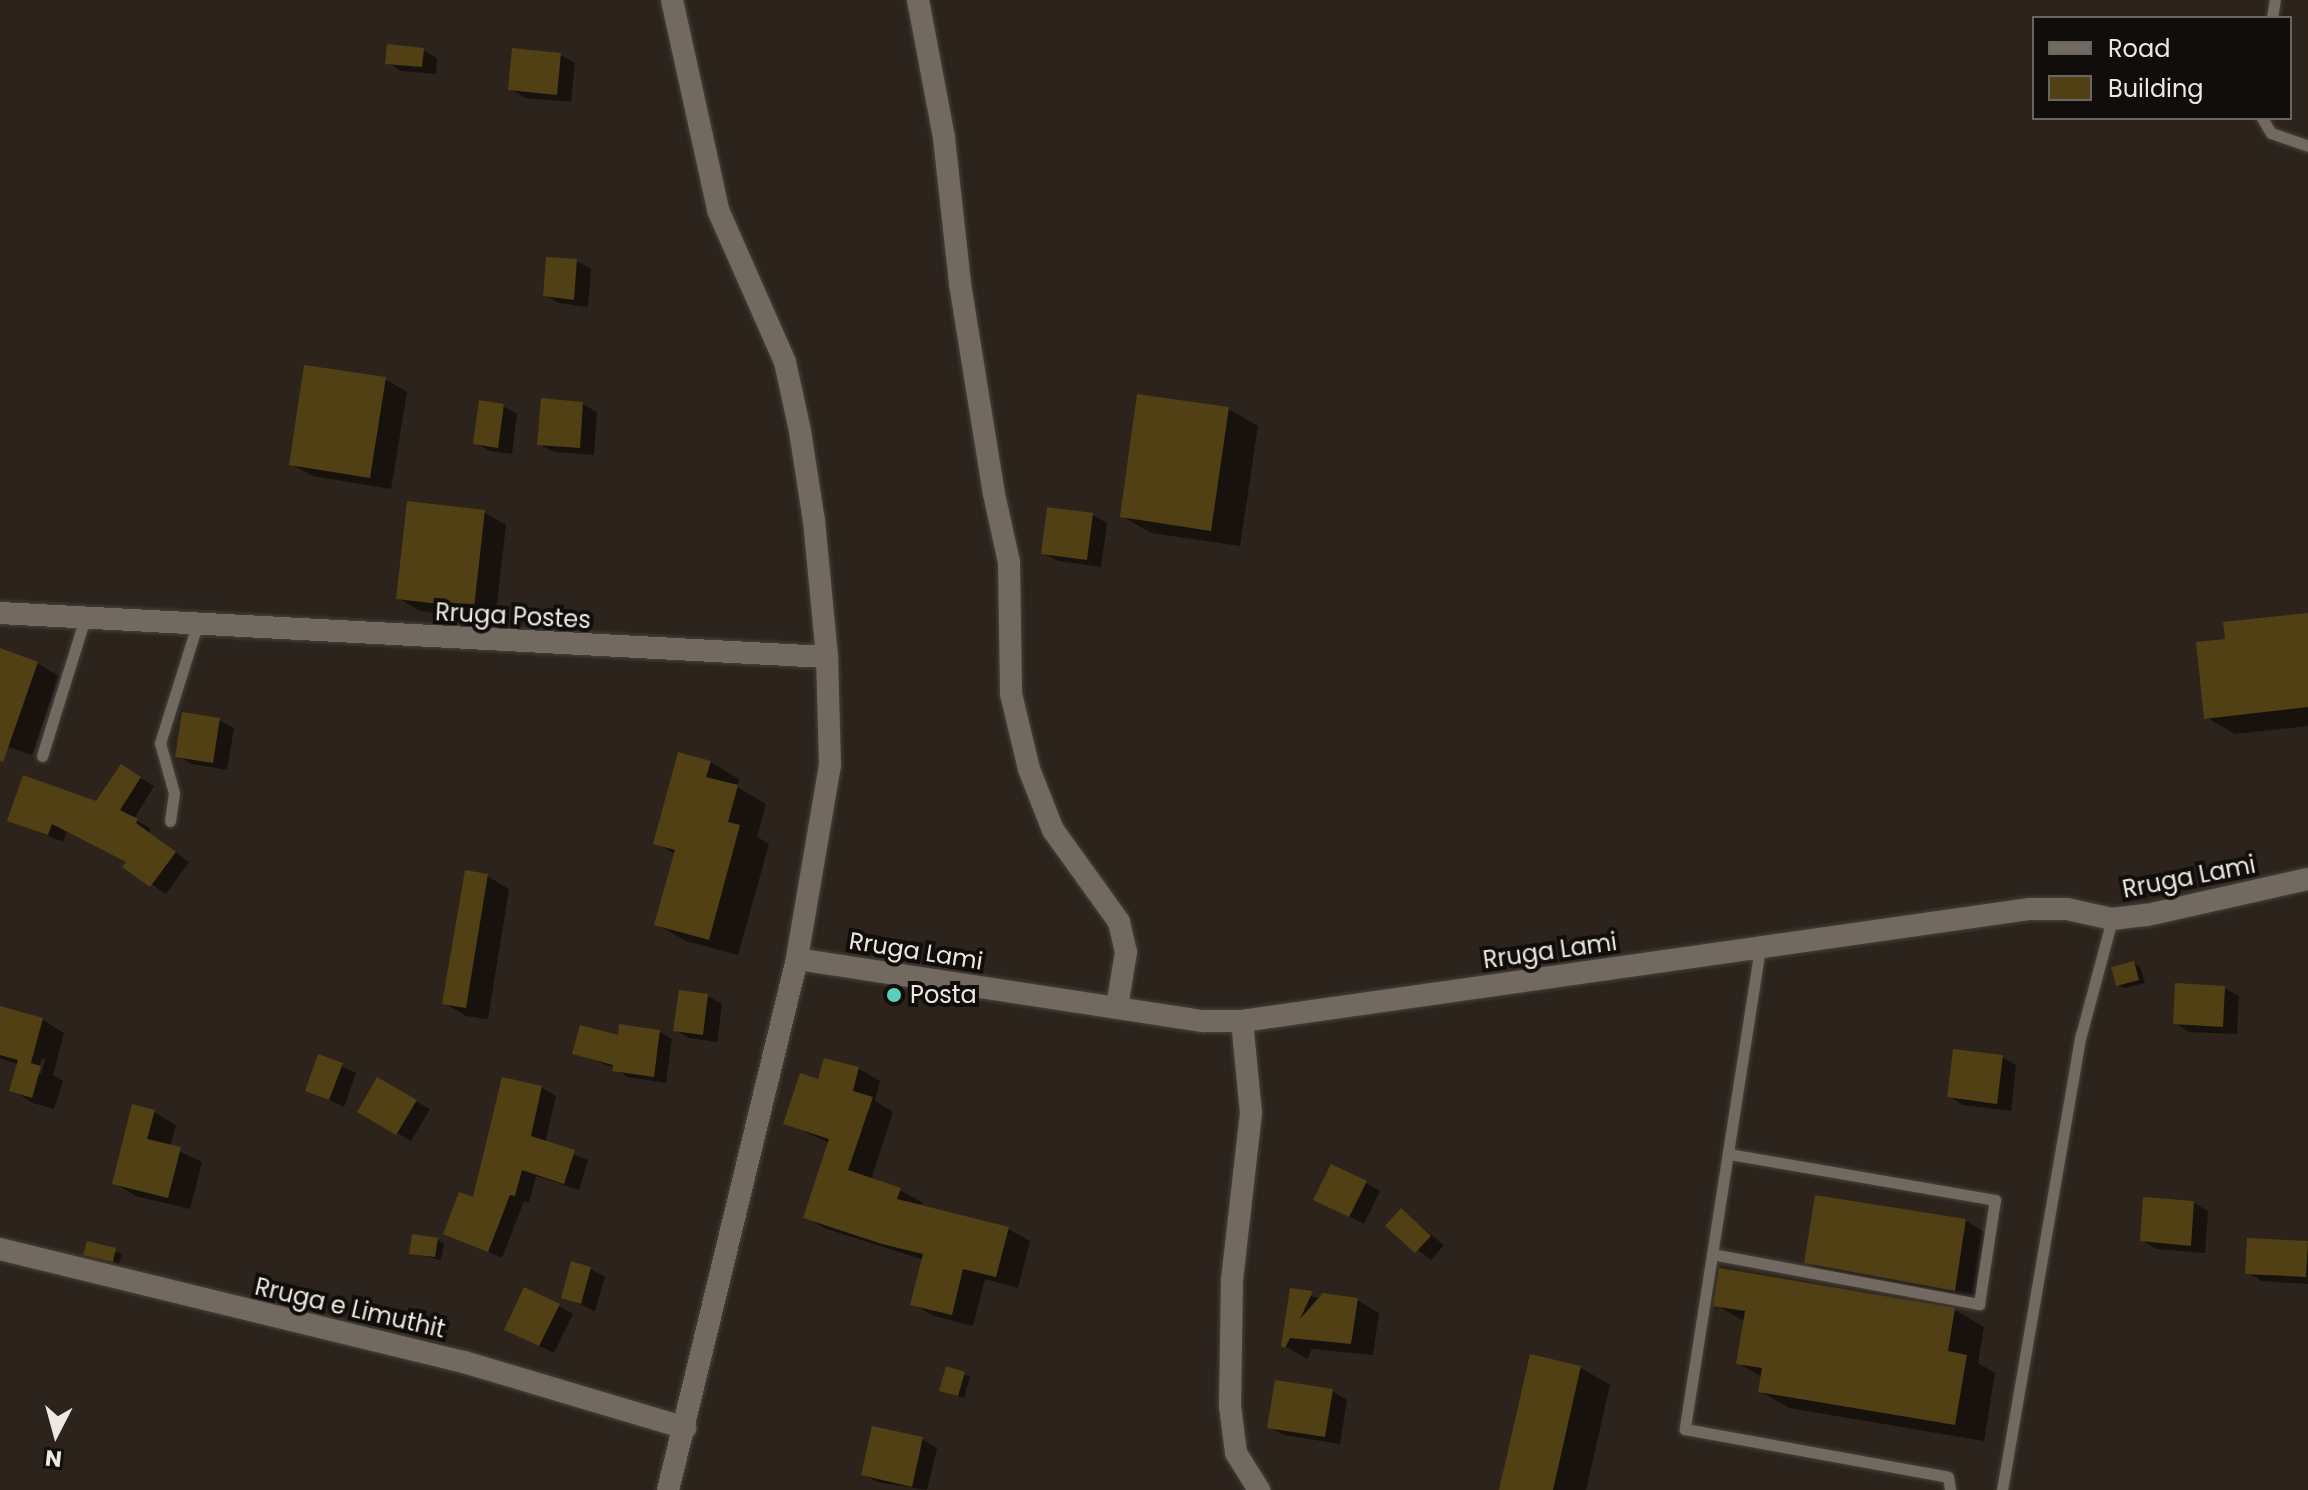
<!DOCTYPE html>
<style>
body{margin:0}
#map{position:relative;width:2308px;height:1490px;overflow:hidden;background:#2b231c;font-family:Poppins,sans-serif}
div>[style]{position:absolute}
[style*='--x']{left:calc(var(--x)*1px);top:calc(var(--y)*1px);width:calc(var(--w)*1px);rotate:calc(var(--a)*1deg)}
.shadow>*{inset:0;background:#0007}
.building>*{inset:0;background:#514013}
.roads{filter:drop-shadow(0 0 2px #48413b) drop-shadow(0 0 2px #48413b)}
.service>*{height:11px;margin:-5.5px;padding:0 5.5px;transform-origin:5.5px;border-radius:5.5px;background:#726961}
.minor>*{height:22px;margin:-11px;padding:0 11px;transform-origin:11px;border-radius:11px;background:#726961}
.tertiary>*{height:22px;margin:-11px;padding:0 11px;transform-origin:11px;border-radius:11px;background:#726961}
.dots>*{width:22px;height:22px;translate:-50% -50%;box-sizing:border-box;border:4px solid #100d0a;border-radius:50%}
span{translate:-50% -50%;white-space:nowrap;text-align:center;line-height:1.15;-webkit-text-stroke:8px #100d0a;paint-order:stroke}
.street-label{font-size:24px;color:#eee8e3}
.poi-label{font-size:24px;color:#eee8e3}
.left{translate:0 -50%;text-align:left}
.legend{position:absolute;left:2032px;top:16px;width:260px;height:104px;box-sizing:border-box;background:#100d0a;border:2px solid #696561;margin:0;padding:10px 14px;list-style:none;font-size:24px;color:#eee8e3}
.legend li{display:flex;align-items:center;gap:16px;height:40px}
.legend b{width:40px;border:2px solid #696561}
.north{position:absolute;left:16px;top:1394px;width:80px;height:80px;-webkit-text-stroke:6px #100d0a;paint-order:stroke;rotate:186deg;font-size:22px;font-weight:700;line-height:32px;text-align:center;color:#eee8e3}
.north::after{content:'';display:block;margin:auto;width:28px;height:36px;background:#eee8e3;clip-path:polygon(50% 0,100% 100%,50% 72%,0 100%)}
</style>
<div id="map">
<div class="shadow">
<div style="clip-path:polygon(423px 50px,437px 58px,436px 74px,401px 71px,387px 62px)"></div>
<div style="clip-path:polygon(560px 55px,575px 63px,571px 102px,525px 98px,510px 89px)"></div>
<div style="clip-path:polygon(576px 261px,591px 269px,588px 307px,559px 303px,545px 295px)"></div>
<div style="clip-path:polygon(385px 379px,407px 392px,391px 489px,313px 476px,291px 464px)"></div>
<div style="clip-path:polygon(582px 404px,597px 412px,594px 455px,554px 452px,539px 444px)"></div>
<div style="clip-path:polygon(503px 406px,517px 414px,512px 454px,490px 451px,476px 443px)"></div>
<div style="clip-path:polygon(1228px 409px,1258px 426px,1240px 546px,1151px 533px,1122px 516px)"></div>
<div style="clip-path:polygon(484px 512px,506px 525px,495px 620px,420px 611px,398px 598px)"></div>
<div style="clip-path:polygon(1092px 515px,1107px 523px,1101px 567px,1058px 561px,1043px 553px)"></div>
<div style="clip-path:polygon(2308px 615px,2308px 726px,2235px 734px,2206px 717px,2227px 641px)"></div>
<div style="clip-path:polygon(0 650px,37px 663px,59px 676px,32px 755px,0 744px)"></div>
<div style="clip-path:polygon(219px 720px,234px 728px,227px 770px,192px 764px,178px 756px)"></div>
<div style="clip-path:polygon(710px 762px,739px 779px,737px 787px,766px 804px,757px 837px,769px 844px,738px 955px,686px 941px,656px 924px,676px 854px,655px 843px)"></div>
<div style="clip-path:polygon(122px 767px,154px 786px,134px 819px,151px 829px,149px 833px,189px 862px,166px 894px,125px 866px,128px 862px,67px 831px,63px 842px,10px 820px,96px 803px)"></div>
<div style="clip-path:polygon(487px 876px,509px 889px,488px 1019px,466px 1016px,444px 1003px)"></div>
<div style="clip-path:polygon(2134px 963px,2140px 967px,2145px 983px,2125px 988px,2118px 985px)"></div>
<div style="clip-path:polygon(2224px 988px,2239px 996px,2237px 1034px,2189px 1032px,2175px 1023px)"></div>
<div style="clip-path:polygon(680px 993px,708px 996px,722px 1004px,717px 1042px,689px 1038px,675px 1030px)"></div>
<div style="clip-path:polygon(evenodd,0 1008px,43px 1020px,64px 1033px,53px 1075px,63px 1081px,54px 1109px,33px 1103px,12px 1090px,19px 1065px,0 1058px,0 1008px,42px 1058px,45px 1060px,41px 1074px,37px 1074px,42px 1058px)"></div>
<div style="clip-path:polygon(621px 1026px,660px 1032px,672px 1039px,666px 1083px,627px 1077px,615px 1068px,574px 1053px,619px 1037px)"></div>
<div style="clip-path:polygon(320px 1057px,356px 1073px,344px 1107px,307px 1090px)"></div>
<div style="clip-path:polygon(2002px 1057px,2016px 1065px,2011px 1111px,1963px 1105px,1949px 1096px)"></div>
<div style="clip-path:polygon(825px 1060px,859px 1069px,880px 1081px,875px 1101px,893px 1112px,871px 1180px,900px 1190px,922px 1202px,920px 1207px,1008px 1229px,1030px 1241px,1018px 1288px,985px 1279px,973px 1326px,934px 1316px,913px 1304px,924px 1260px,827px 1229px,805px 1217px,830px 1143px,785px 1123px,820px 1081px)"></div>
<div style="clip-path:polygon(377px 1080px,430px 1109px,411px 1141px,359px 1111px)"></div>
<div style="clip-path:polygon(504px 1080px,542px 1088px,556px 1096px,545px 1143px,588px 1160px,579px 1190px,536px 1176px,529px 1203px,524px 1201px,502px 1258px,446px 1233px,474px 1200px)"></div>
<div style="clip-path:polygon(154px 1112px,176px 1125px,170px 1147px,202px 1162px,190px 1209px,136px 1196px,114px 1183px)"></div>
<div style="clip-path:polygon(1366px 1183px,1380px 1191px,1364px 1224px,1330px 1207px)"></div>
<div style="clip-path:polygon(2194px 1203px,2208px 1211px,2205px 1253px,2156px 1249px,2142px 1240px)"></div>
<div style="clip-path:polygon(1401px 1211px,1444px 1245px,1431px 1260px,1388px 1226px)"></div>
<div style="clip-path:polygon(1966px 1221px,1995px 1238px,1984px 1306px,1836px 1278px,1806px 1262px)"></div>
<div style="clip-path:polygon(437px 1240px,444px 1243px,441px 1260px,411px 1253px)"></div>
<div style="clip-path:polygon(2249px 1240px,2308px 1243px,2308px 1284px,2262px 1281px,2247px 1273px)"></div>
<div style="clip-path:polygon(89px 1243px,122px 1254px,119px 1264px,86px 1254px)"></div>
<div style="clip-path:polygon(590px 1269px,605px 1277px,595px 1311px,563px 1297px)"></div>
<div style="clip-path:polygon(1291px 1290px,1321px 1299px,1357px 1300px,1379px 1313px,1373px 1355px,1312px 1349px,1307px 1359px,1283px 1345px)"></div>
<div style="clip-path:polygon(1715px 1304px,1955px 1310px,1984px 1327px,1978px 1363px,1995px 1373px,1984px 1441px,1789px 1408px,1760px 1391px,1762px 1377px,1738px 1363px,1745px 1322px)"></div>
<div style="clip-path:polygon(559px 1306px,573px 1314px,554px 1353px,521px 1337px)"></div>
<div style="clip-path:polygon(1532px 1357px,1581px 1368px,1610px 1385px,1586px 1490px,1501px 1490px)"></div>
<div style="clip-path:polygon(964px 1374px,970px 1377px,964px 1398px,941px 1390px)"></div>
<div style="clip-path:polygon(1332px 1391px,1347px 1400px,1340px 1444px,1284px 1435px,1269px 1427px)"></div>
<div style="clip-path:polygon(922px 1439px,937px 1448px,927px 1490px,877px 1482px,863px 1474px)"></div>
</div>
<div class="building">
<div style="clip-path:polygon(387px 44px,424px 48px,422px 67px,385px 64px)"></div>
<div style="clip-path:polygon(512px 48px,561px 53px,557px 95px,508px 90px)"></div>
<div style="clip-path:polygon(546px 257px,577px 259px,574px 300px,543px 296px)"></div>
<div style="clip-path:polygon(304px 365px,386px 377px,370px 478px,289px 465px)"></div>
<div style="clip-path:polygon(1137px 394px,1229px 407px,1211px 531px,1120px 517px)"></div>
<div style="clip-path:polygon(541px 398px,583px 402px,580px 448px,537px 445px)"></div>
<div style="clip-path:polygon(479px 400px,504px 404px,498px 448px,473px 444px)"></div>
<div style="clip-path:polygon(407px 501px,485px 510px,474px 608px,396px 599px)"></div>
<div style="clip-path:polygon(1047px 507px,1093px 513px,1087px 560px,1041px 554px)"></div>
<div style="clip-path:polygon(2308px 613px,2308px 707px,2204px 719px,2196px 642px,2225px 639px,2223px 622px)"></div>
<div style="clip-path:polygon(0 648px,38px 662px,3px 762px,0 761px)"></div>
<div style="clip-path:polygon(182px 712px,220px 718px,213px 763px,175px 757px)"></div>
<div style="clip-path:polygon(678px 752px,711px 761px,706px 777px,738px 785px,728px 822px,740px 825px,709px 940px,654px 925px,675px 850px,653px 844px)"></div>
<div style="clip-path:polygon(121px 764px,141px 777px,120px 810px,138px 819px,136px 823px,176px 852px,150px 887px,122px 867px,126px 862px,52px 824px,48px 835px,7px 821px,23px 775px,96px 801px)"></div>
<div style="clip-path:polygon(465px 870px,488px 874px,466px 1008px,442px 1004px)"></div>
<div style="clip-path:polygon(2134px 961px,2139px 980px,2116px 986px,2111px 967px)"></div>
<div style="clip-path:polygon(2175px 983px,2225px 986px,2223px 1027px,2173px 1024px)"></div>
<div style="clip-path:polygon(679px 990px,708px 994px,703px 1035px,673px 1031px)"></div>
<div style="clip-path:polygon(0 1006px,43px 1018px,31px 1063px,41px 1066px,32px 1098px,9px 1091px,18px 1060px,0 1055px)"></div>
<div style="clip-path:polygon(619px 1024px,660px 1030px,654px 1077px,612px 1071px,613px 1065px,572px 1054px,580px 1025px,618px 1035px)"></div>
<div style="clip-path:polygon(1953px 1049px,2003px 1055px,1997px 1104px,1947px 1097px)"></div>
<div style="clip-path:polygon(318px 1054px,343px 1063px,329px 1100px,305px 1091px)"></div>
<div style="clip-path:polygon(824px 1058px,859px 1067px,853px 1091px,873px 1097px,848px 1170px,901px 1188px,897px 1199px,1009px 1227px,996px 1277px,963px 1269px,952px 1315px,910px 1305px,923px 1254px,882px 1244px,803px 1218px,829px 1139px,783px 1124px,800px 1073px,818px 1079px)"></div>
<div style="clip-path:polygon(377px 1077px,417px 1100px,396px 1135px,357px 1112px)"></div>
<div style="clip-path:polygon(502px 1077px,542px 1086px,531px 1136px,575px 1150px,564px 1184px,522px 1170px,515px 1196px,510px 1195px,488px 1252px,443px 1234px,459px 1192px,473px 1197px)"></div>
<div style="clip-path:polygon(132px 1104px,155px 1110px,147px 1139px,181px 1147px,168px 1198px,112px 1184px)"></div>
<div style="clip-path:polygon(1331px 1164px,1367px 1181px,1349px 1217px,1313px 1200px)"></div>
<div style="clip-path:polygon(1815px 1195px,1966px 1219px,1955px 1291px,1804px 1263px)"></div>
<div style="clip-path:polygon(2143px 1197px,2194px 1201px,2191px 1246px,2140px 1241px)"></div>
<div style="clip-path:polygon(1401px 1208px,1431px 1236px,1415px 1253px,1385px 1226px)"></div>
<div style="clip-path:polygon(412px 1234px,438px 1238px,435px 1257px,409px 1254px)"></div>
<div style="clip-path:polygon(2247px 1238px,2308px 1241px,2306px 1277px,2245px 1274px)"></div>
<div style="clip-path:polygon(87px 1241px,116px 1248px,113px 1262px,83px 1255px)"></div>
<div style="clip-path:polygon(571px 1261px,591px 1267px,581px 1304px,561px 1298px)"></div>
<div style="clip-path:polygon(1719px 1268px,1955px 1308px,1948px 1351px,1967px 1355px,1955px 1425px,1758px 1392px,1762px 1368px,1736px 1364px,1745px 1311px,1713px 1306px)"></div>
<div style="clip-path:polygon(524px 1287px,560px 1304px,539px 1346px,504px 1330px)"></div>
<div style="clip-path:polygon(1290px 1288px,1313px 1291px,1300px 1319px,1323px 1293px,1358px 1298px,1351px 1344px,1290px 1338px,1285px 1348px,1281px 1346px)"></div>
<div style="clip-path:polygon(1530px 1354px,1581px 1366px,1553px 1490px,1499px 1490px)"></div>
<div style="clip-path:polygon(946px 1366px,965px 1372px,958px 1396px,939px 1391px)"></div>
<div style="clip-path:polygon(1275px 1380px,1333px 1389px,1325px 1437px,1267px 1428px)"></div>
<div style="clip-path:polygon(872px 1426px,923px 1437px,912px 1487px,861px 1475px)"></div>
</div>
<div class="roads">
<div class="service">
<div style="--x:2272;--y:18;--w:18;--a:-81"></div>
<div style="--x:2262;--y:118;--w:17;--a:59"></div>
<div style="--x:2271;--y:133;--w:39;--a:19"></div>
<div style="--x:42;--y:756;--w:145;--a:-72.7"></div>
<div style="--x:170;--y:821;--w:28;--a:-82"></div>
<div style="--x:174;--y:793;--w:52;--a:-105.6"></div>
<div style="--x:160;--y:743;--w:124;--a:-72.6"></div>
<div style="--x:1760;--y:948;--w:487;--a:98.9"></div>
<div style="--x:1685;--y:1429;--w:267;--a:10.3"></div>
<div style="--x:1948;--y:1477;--w:13;--a:81"></div>
<div style="--x:1712;--y:1254;--w:272;--a:10.6"></div>
<div style="--x:1979;--y:1304;--w:105;--a:-81.3"></div>
<div style="--x:1995;--y:1200;--w:271;--a:-170.2"></div>
<div style="--x:2002;--y:1490;--w:462;--a:-80.2"></div>
<div style="--x:2081;--y:1035;--w:120;--a:-75"></div>
</div>
<div class="minor">
<div style="--x:672;--y:0;--w:215;--a:77.6"></div>
<div style="--x:718;--y:210;--w:166;--a:66.2"></div>
<div style="--x:785;--y:362;--w:71;--a:77.7"></div>
<div style="--x:800;--y:431;--w:91;--a:81.2"></div>
<div style="--x:814;--y:521;--w:137;--a:84.5"></div>
<div style="--x:918;--y:0;--w:140;--a:79.3"></div>
<div style="--x:944;--y:138;--w:147;--a:83.7"></div>
<div style="--x:960;--y:284;--w:213;--a:80.8"></div>
<div style="--x:994;--y:494;--w:70;--a:77.6"></div>
<div style="--x:1009;--y:562;--w:132;--a:89.1"></div>
<div style="--x:1011;--y:694;--w:77;--a:76.5"></div>
<div style="--x:1029;--y:769;--w:66;--a:68.5"></div>
<div style="--x:1053;--y:830;--w:113;--a:54.3"></div>
<div style="--x:1119;--y:922;--w:31;--a:77"></div>
<div style="--x:1126;--y:952;--w:56;--a:99.3"></div>
<div style="--x:797;--y:959;--w:412;--a:8.7"></div>
<div style="--x:1204;--y:1021;--w:38;--a:0"></div>
<div style="--x:1242;--y:1021;--w:796;--a:-8.09"></div>
<div style="--x:2030;--y:909;--w:37;--a:0"></div>
<div style="--x:2067;--y:909;--w:46;--a:12.5"></div>
<div style="--x:2112;--y:919;--w:35;--a:-7"></div>
<div style="--x:2147;--y:915;--w:165;--a:-12.6"></div>
<div style="--x:1242;--y:1021;--w:92;--a:84.4"></div>
<div style="--x:1251;--y:1113;--w:167;--a:96.5"></div>
<div style="--x:1232;--y:1279;--w:127;--a:90.9"></div>
<div style="--x:1230;--y:1406;--w:47;--a:82.7"></div>
<div style="--x:1236;--y:1453;--w:44;--a:58.1"></div>
<div style="--x:0;--y:1249;--w:478;--a:13.7"></div>
<div style="--x:464;--y:1362;--w:231;--a:16.6"></div>
</div>
<div class="tertiary">
<div style="--x:0;--y:613;--w:828;--a:3.05"></div>
<div style="--x:827;--y:657;--w:108;--a:88.4"></div>
<div style="--x:830;--y:765;--w:197;--a:99.7"></div>
<div style="--x:797;--y:959;--w:546;--a:103.65"></div>
</div>
</div>
<div class="dots">
<div style="left:894px;top:995px;background:#5dceb9"></div>
</div>
<div class="street-label">
<span style="left:513px;top:616px;rotate:3deg">Rruga Postes</span>
<span style="left:2189px;top:877px;rotate:-11deg">Rruga Lami</span>
<span style="left:916px;top:951px;rotate:9deg">Rruga Lami</span>
<span style="left:1550px;top:951px;rotate:-8deg">Rruga Lami</span>
<span style="left:350px;top:1308px;rotate:13deg">Rruga e Limuthit</span>
</div>
<div class="poi-label">
<span class="left" style="left:910px;top:995px">Posta</span>
</div>
<ul class="legend">
<li><b style="height:10px;background:#726961"></b>Road</li>
<li><b style="height:22px;background:#514013"></b>Building</li>
</ul>
<div class="north">N</div>
</div>
